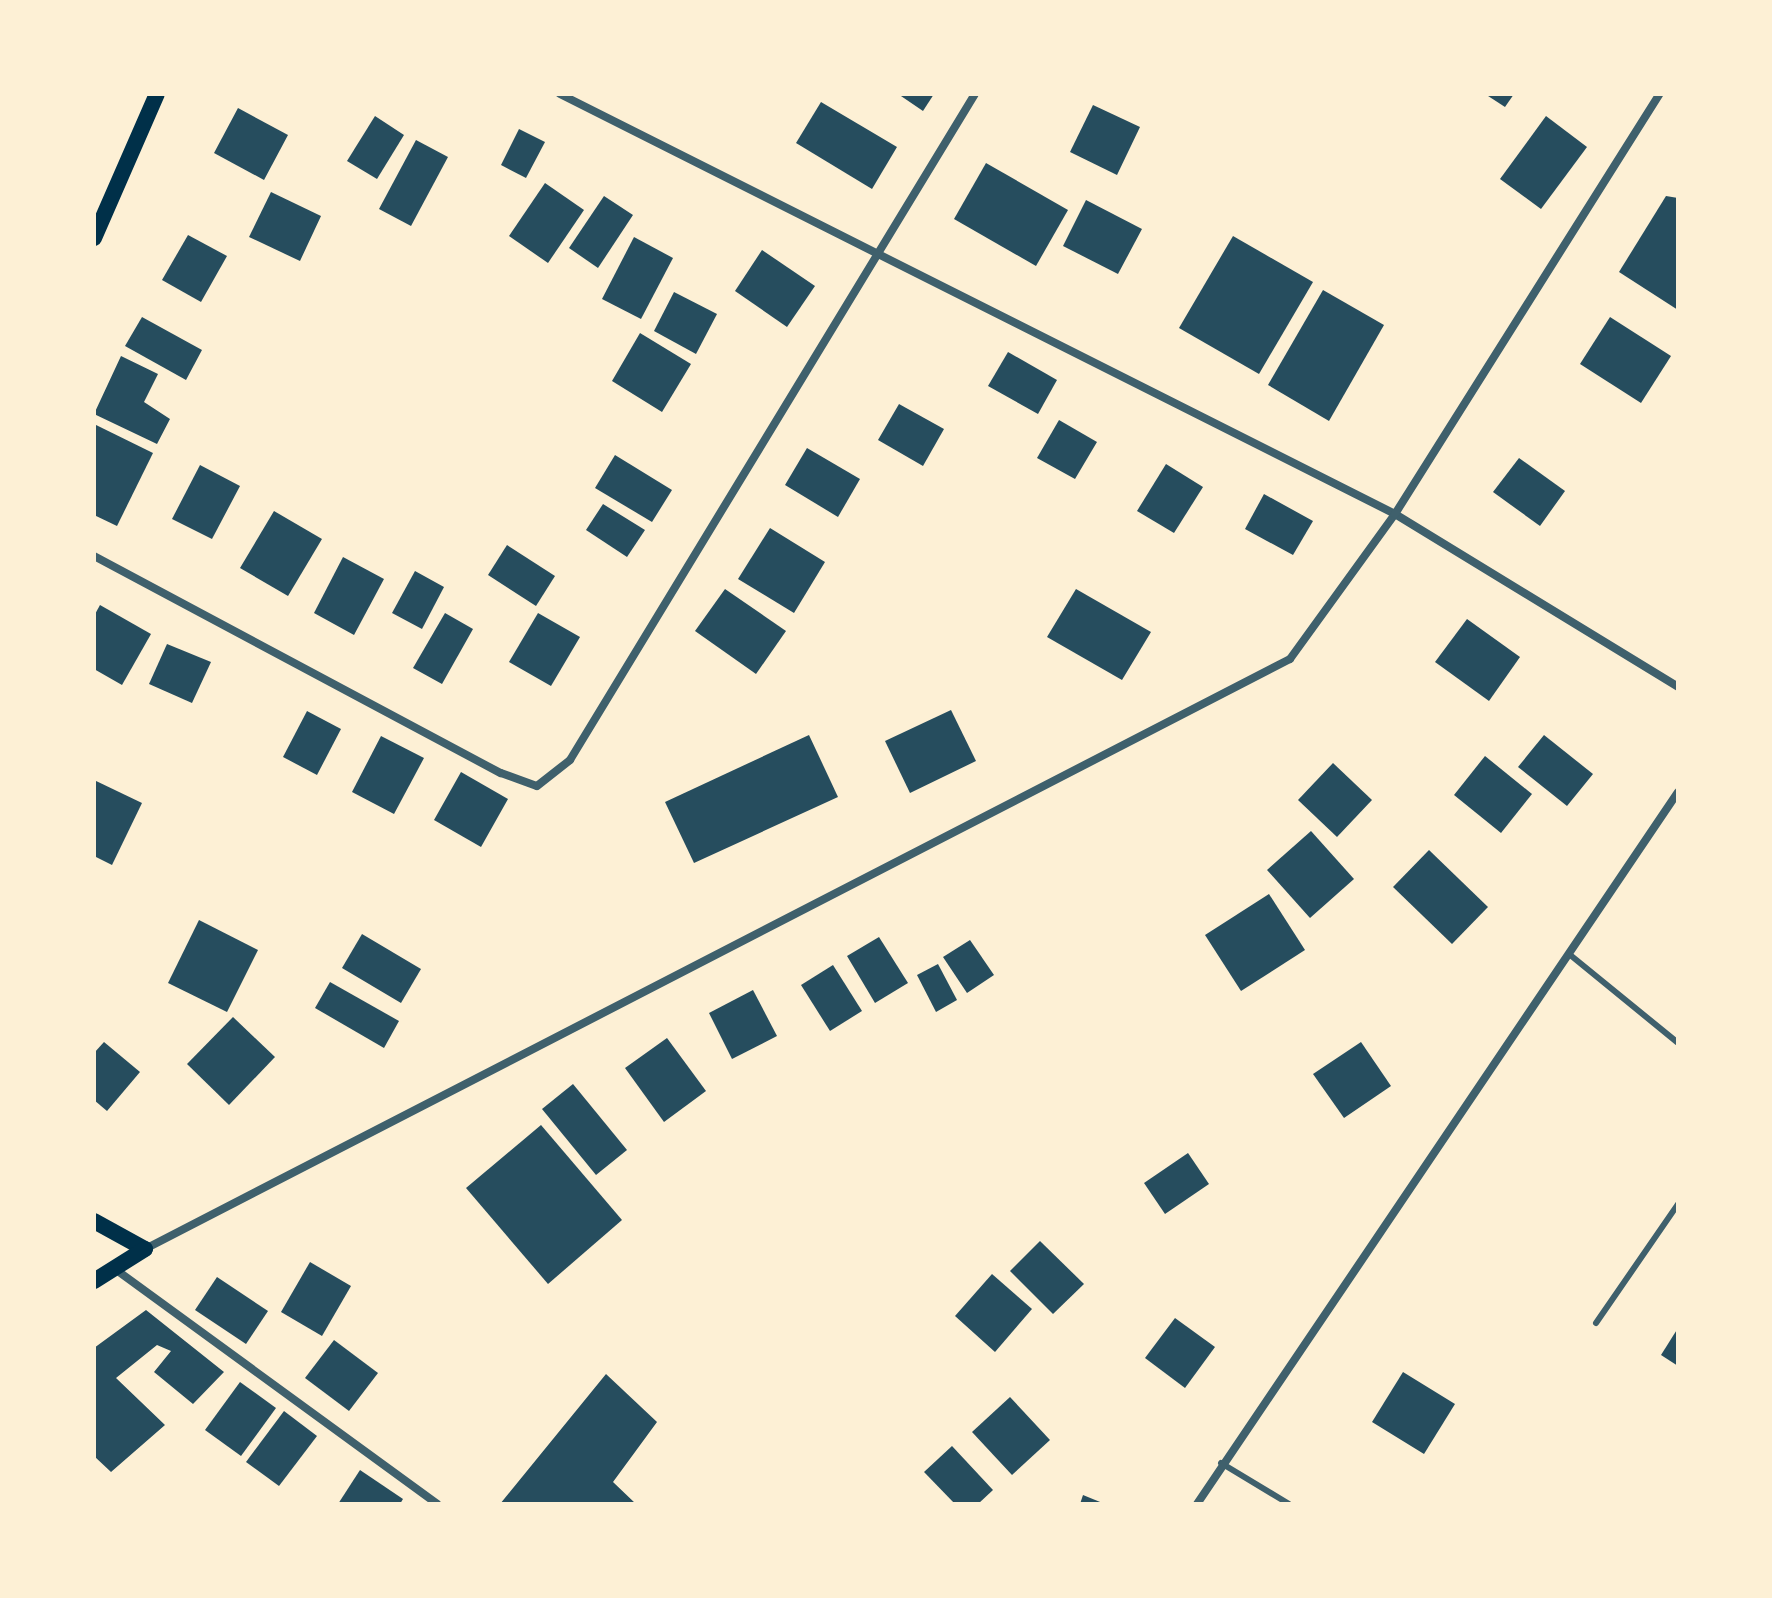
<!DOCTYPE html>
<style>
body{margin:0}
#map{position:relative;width:1772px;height:1598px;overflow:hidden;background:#fdf0d5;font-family:"IBM Plex Serif",serif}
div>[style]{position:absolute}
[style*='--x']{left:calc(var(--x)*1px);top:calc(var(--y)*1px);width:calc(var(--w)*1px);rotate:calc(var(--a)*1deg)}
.building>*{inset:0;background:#264d5e}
.service>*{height:6px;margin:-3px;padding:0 3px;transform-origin:3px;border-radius:3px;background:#3f606c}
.minor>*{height:8px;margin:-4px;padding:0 4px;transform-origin:4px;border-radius:4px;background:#3f606c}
.secondary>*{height:16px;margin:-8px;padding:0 8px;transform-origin:8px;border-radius:8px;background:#003049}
span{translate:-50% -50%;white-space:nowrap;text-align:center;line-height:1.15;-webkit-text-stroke:7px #fdf0d5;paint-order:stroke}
.frame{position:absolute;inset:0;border:96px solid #fdf0d5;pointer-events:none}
</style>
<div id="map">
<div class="building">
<div style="clip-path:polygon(898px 94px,934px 94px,923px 111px)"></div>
<div style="clip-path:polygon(1485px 94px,1514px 94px,1505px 107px)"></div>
<div style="clip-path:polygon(821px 102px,897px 147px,872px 189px,796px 143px)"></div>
<div style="clip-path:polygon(1093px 105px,1140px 127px,1117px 175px,1070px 152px)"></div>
<div style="clip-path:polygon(238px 108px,288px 135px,264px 180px,214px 153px)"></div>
<div style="clip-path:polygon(375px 116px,404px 135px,377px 179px,347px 161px)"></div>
<div style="clip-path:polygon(1546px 116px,1587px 147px,1541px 209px,1500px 179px)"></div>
<div style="clip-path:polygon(519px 129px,545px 142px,526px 178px,501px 165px)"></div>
<div style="clip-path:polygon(416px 140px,448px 157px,411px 226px,379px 209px)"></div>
<div style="clip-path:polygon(986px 163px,1068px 210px,1036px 266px,954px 219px)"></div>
<div style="clip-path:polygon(545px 183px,584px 210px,548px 263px,509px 236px)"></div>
<div style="clip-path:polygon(271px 192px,321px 216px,300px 261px,249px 237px)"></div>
<div style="clip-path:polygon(604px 196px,633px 215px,598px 268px,569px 248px)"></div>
<div style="clip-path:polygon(1666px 196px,1678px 198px,1678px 310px,1619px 272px)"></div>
<div style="clip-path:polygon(1086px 200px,1142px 229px,1118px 274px,1063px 246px)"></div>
<div style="clip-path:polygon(188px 235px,227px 256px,201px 302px,162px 280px)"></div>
<div style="clip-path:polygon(1233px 236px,1313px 282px,1259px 374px,1179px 328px)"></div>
<div style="clip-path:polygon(634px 237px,673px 258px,641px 319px,602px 299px)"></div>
<div style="clip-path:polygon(762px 250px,815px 286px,787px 327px,735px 291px)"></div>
<div style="clip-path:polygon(1323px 290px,1384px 325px,1329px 421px,1268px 385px)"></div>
<div style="clip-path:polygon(674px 292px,717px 314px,696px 354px,654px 331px)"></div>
<div style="clip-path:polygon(142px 317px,202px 350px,186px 380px,125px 346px)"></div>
<div style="clip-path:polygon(1610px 317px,1671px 356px,1641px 403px,1580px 364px)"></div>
<div style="clip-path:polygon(640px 333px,691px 364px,662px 412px,612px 381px)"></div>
<div style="clip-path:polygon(1008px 352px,1057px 380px,1038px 414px,988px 386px)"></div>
<div style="clip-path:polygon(121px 356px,158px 374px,144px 402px,170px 419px,157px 444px,94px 414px)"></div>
<div style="clip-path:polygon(899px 404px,944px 429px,923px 466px,878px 440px)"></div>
<div style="clip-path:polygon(1059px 420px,1097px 442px,1075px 479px,1037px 458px)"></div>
<div style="clip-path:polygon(94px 424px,153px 453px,117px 526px,94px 515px)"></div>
<div style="clip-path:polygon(807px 448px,860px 479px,838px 517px,785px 485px)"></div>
<div style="clip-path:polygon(615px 455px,672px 490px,652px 522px,595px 488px)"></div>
<div style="clip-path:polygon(1519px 458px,1565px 491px,1540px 526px,1493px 492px)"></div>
<div style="clip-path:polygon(1166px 464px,1203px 487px,1174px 533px,1137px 511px)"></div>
<div style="clip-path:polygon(200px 465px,240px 486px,212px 539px,172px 519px)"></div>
<div style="clip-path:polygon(1264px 494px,1313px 521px,1293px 555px,1245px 529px)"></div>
<div style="clip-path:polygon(603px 504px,645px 530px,627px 557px,586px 530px)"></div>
<div style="clip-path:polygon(274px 511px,322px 539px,288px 596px,240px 568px)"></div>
<div style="clip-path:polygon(770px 528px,825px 562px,794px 613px,738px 579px)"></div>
<div style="clip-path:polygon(507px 545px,555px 576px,536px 606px,488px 575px)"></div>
<div style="clip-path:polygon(343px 557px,384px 579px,354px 635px,314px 613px)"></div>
<div style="clip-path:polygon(415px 571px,444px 587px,422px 629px,392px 613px)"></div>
<div style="clip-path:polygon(725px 589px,786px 631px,756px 674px,695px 631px)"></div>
<div style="clip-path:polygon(1076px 589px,1151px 632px,1122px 680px,1047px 637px)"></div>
<div style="clip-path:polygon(100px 605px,151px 634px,122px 685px,94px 669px,94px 616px)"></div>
<div style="clip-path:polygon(445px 613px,473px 629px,442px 684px,413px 668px)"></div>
<div style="clip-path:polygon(538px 613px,580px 637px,551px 686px,509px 662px)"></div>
<div style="clip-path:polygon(1467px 619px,1520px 657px,1489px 701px,1435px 662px)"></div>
<div style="clip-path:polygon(167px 644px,211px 662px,192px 703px,149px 684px)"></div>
<div style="clip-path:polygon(951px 710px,976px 761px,910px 793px,885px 741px)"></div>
<div style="clip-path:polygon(307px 711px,341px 729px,317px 775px,283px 757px)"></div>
<div style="clip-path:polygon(809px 735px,838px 797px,694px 863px,665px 802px)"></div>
<div style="clip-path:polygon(1544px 735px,1593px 774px,1567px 806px,1518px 767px)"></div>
<div style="clip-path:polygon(381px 736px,424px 758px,394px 814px,352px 792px)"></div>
<div style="clip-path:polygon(1485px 756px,1532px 794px,1501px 833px,1454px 795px)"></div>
<div style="clip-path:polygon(1333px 763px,1372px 800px,1337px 837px,1298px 800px)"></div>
<div style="clip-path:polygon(461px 772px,508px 799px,481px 847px,434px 820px)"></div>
<div style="clip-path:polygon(94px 780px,142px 803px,112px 865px,94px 856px)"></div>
<div style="clip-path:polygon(1311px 831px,1354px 879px,1310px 918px,1267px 870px)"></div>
<div style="clip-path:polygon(1429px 850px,1488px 907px,1452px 944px,1393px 887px)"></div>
<div style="clip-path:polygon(1269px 894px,1305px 950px,1241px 991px,1205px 935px)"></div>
<div style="clip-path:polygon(199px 920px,258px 950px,227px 1012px,168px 983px)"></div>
<div style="clip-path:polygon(362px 934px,421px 969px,401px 1003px,342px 968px)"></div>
<div style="clip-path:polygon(879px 937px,908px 983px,875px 1003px,847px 956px)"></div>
<div style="clip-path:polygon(970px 940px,994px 975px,967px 993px,943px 957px)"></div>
<div style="clip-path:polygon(938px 964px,957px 1000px,936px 1012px,917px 975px)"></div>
<div style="clip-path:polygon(833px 965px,862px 1011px,830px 1031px,801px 985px)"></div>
<div style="clip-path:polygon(330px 982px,399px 1021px,384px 1048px,315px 1008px)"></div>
<div style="clip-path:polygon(753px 990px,777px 1036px,732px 1059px,709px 1013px)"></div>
<div style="clip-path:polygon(233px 1017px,275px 1057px,229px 1105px,187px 1064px)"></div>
<div style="clip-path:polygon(667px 1038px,706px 1091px,664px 1122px,625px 1068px)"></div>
<div style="clip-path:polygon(104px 1042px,140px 1072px,107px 1111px,94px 1100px,94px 1053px)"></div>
<div style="clip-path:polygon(1361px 1042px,1391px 1086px,1344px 1118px,1313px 1074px)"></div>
<div style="clip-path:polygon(573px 1084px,627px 1150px,596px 1175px,542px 1109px)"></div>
<div style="clip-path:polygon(541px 1125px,622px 1220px,548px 1284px,466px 1188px)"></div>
<div style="clip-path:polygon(1188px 1153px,1209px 1184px,1165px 1214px,1144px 1183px)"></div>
<div style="clip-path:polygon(1040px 1241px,1084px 1284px,1053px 1314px,1010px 1271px)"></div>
<div style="clip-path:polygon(310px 1262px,351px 1286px,322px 1336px,281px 1312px)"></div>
<div style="clip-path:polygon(992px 1274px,1032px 1309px,995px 1352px,955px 1316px)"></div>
<div style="clip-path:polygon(217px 1277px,268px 1311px,246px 1344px,195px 1310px)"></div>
<div style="clip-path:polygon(146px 1310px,224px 1372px,193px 1404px,154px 1372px,171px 1351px,157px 1345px,116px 1378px,165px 1425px,111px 1472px,94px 1456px,94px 1348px)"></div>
<div style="clip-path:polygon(1175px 1318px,1215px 1347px,1185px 1388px,1145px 1358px)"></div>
<div style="clip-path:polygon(1678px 1328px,1678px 1366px,1661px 1355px)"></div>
<div style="clip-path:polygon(334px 1340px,378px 1373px,349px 1411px,305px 1378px)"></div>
<div style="clip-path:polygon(1403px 1372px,1455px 1404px,1424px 1454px,1372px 1422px)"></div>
<div style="clip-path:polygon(606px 1374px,657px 1422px,613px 1482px,636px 1504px,500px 1504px)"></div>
<div style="clip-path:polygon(240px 1382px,276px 1408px,241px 1456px,205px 1430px)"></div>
<div style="clip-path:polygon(1010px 1397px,1050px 1440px,1012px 1475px,972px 1432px)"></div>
<div style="clip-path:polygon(284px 1411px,317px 1436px,279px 1486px,246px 1462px)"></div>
<div style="clip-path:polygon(952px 1446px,993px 1490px,978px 1504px,955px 1504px,924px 1472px)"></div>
<div style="clip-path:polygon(360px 1470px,403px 1499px,400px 1504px,338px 1504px)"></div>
<div style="clip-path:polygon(1083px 1495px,1105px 1504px,1080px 1504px)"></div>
</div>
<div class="service">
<div style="--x:1569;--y:954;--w:141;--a:39.2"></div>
<div style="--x:1596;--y:1323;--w:145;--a:-55.4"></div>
<div style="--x:1221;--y:1463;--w:79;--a:31.1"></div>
</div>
<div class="minor">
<div style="--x:560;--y:94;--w:935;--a:26.7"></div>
<div style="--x:1395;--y:514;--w:332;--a:31.4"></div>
<div style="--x:94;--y:556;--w:461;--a:28.1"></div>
<div style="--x:501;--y:773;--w:38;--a:20"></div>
<div style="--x:537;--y:786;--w:42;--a:-38.2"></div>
<div style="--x:570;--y:760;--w:779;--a:-58.7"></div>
<div style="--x:145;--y:1249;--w:1288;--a:-27.26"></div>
<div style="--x:1290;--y:659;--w:179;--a:-54.1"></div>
<div style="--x:1395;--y:514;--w:496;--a:-57.8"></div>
<div style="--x:115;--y:1269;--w:399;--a:36.1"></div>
<div style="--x:1197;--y:1504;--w:859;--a:-55.96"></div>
</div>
<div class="secondary">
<div style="--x:94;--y:238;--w:157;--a:-66.4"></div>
<div style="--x:94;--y:1221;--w:58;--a:28.8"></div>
<div style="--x:145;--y:1249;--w:60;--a:147.9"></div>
</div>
<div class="frame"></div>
</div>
